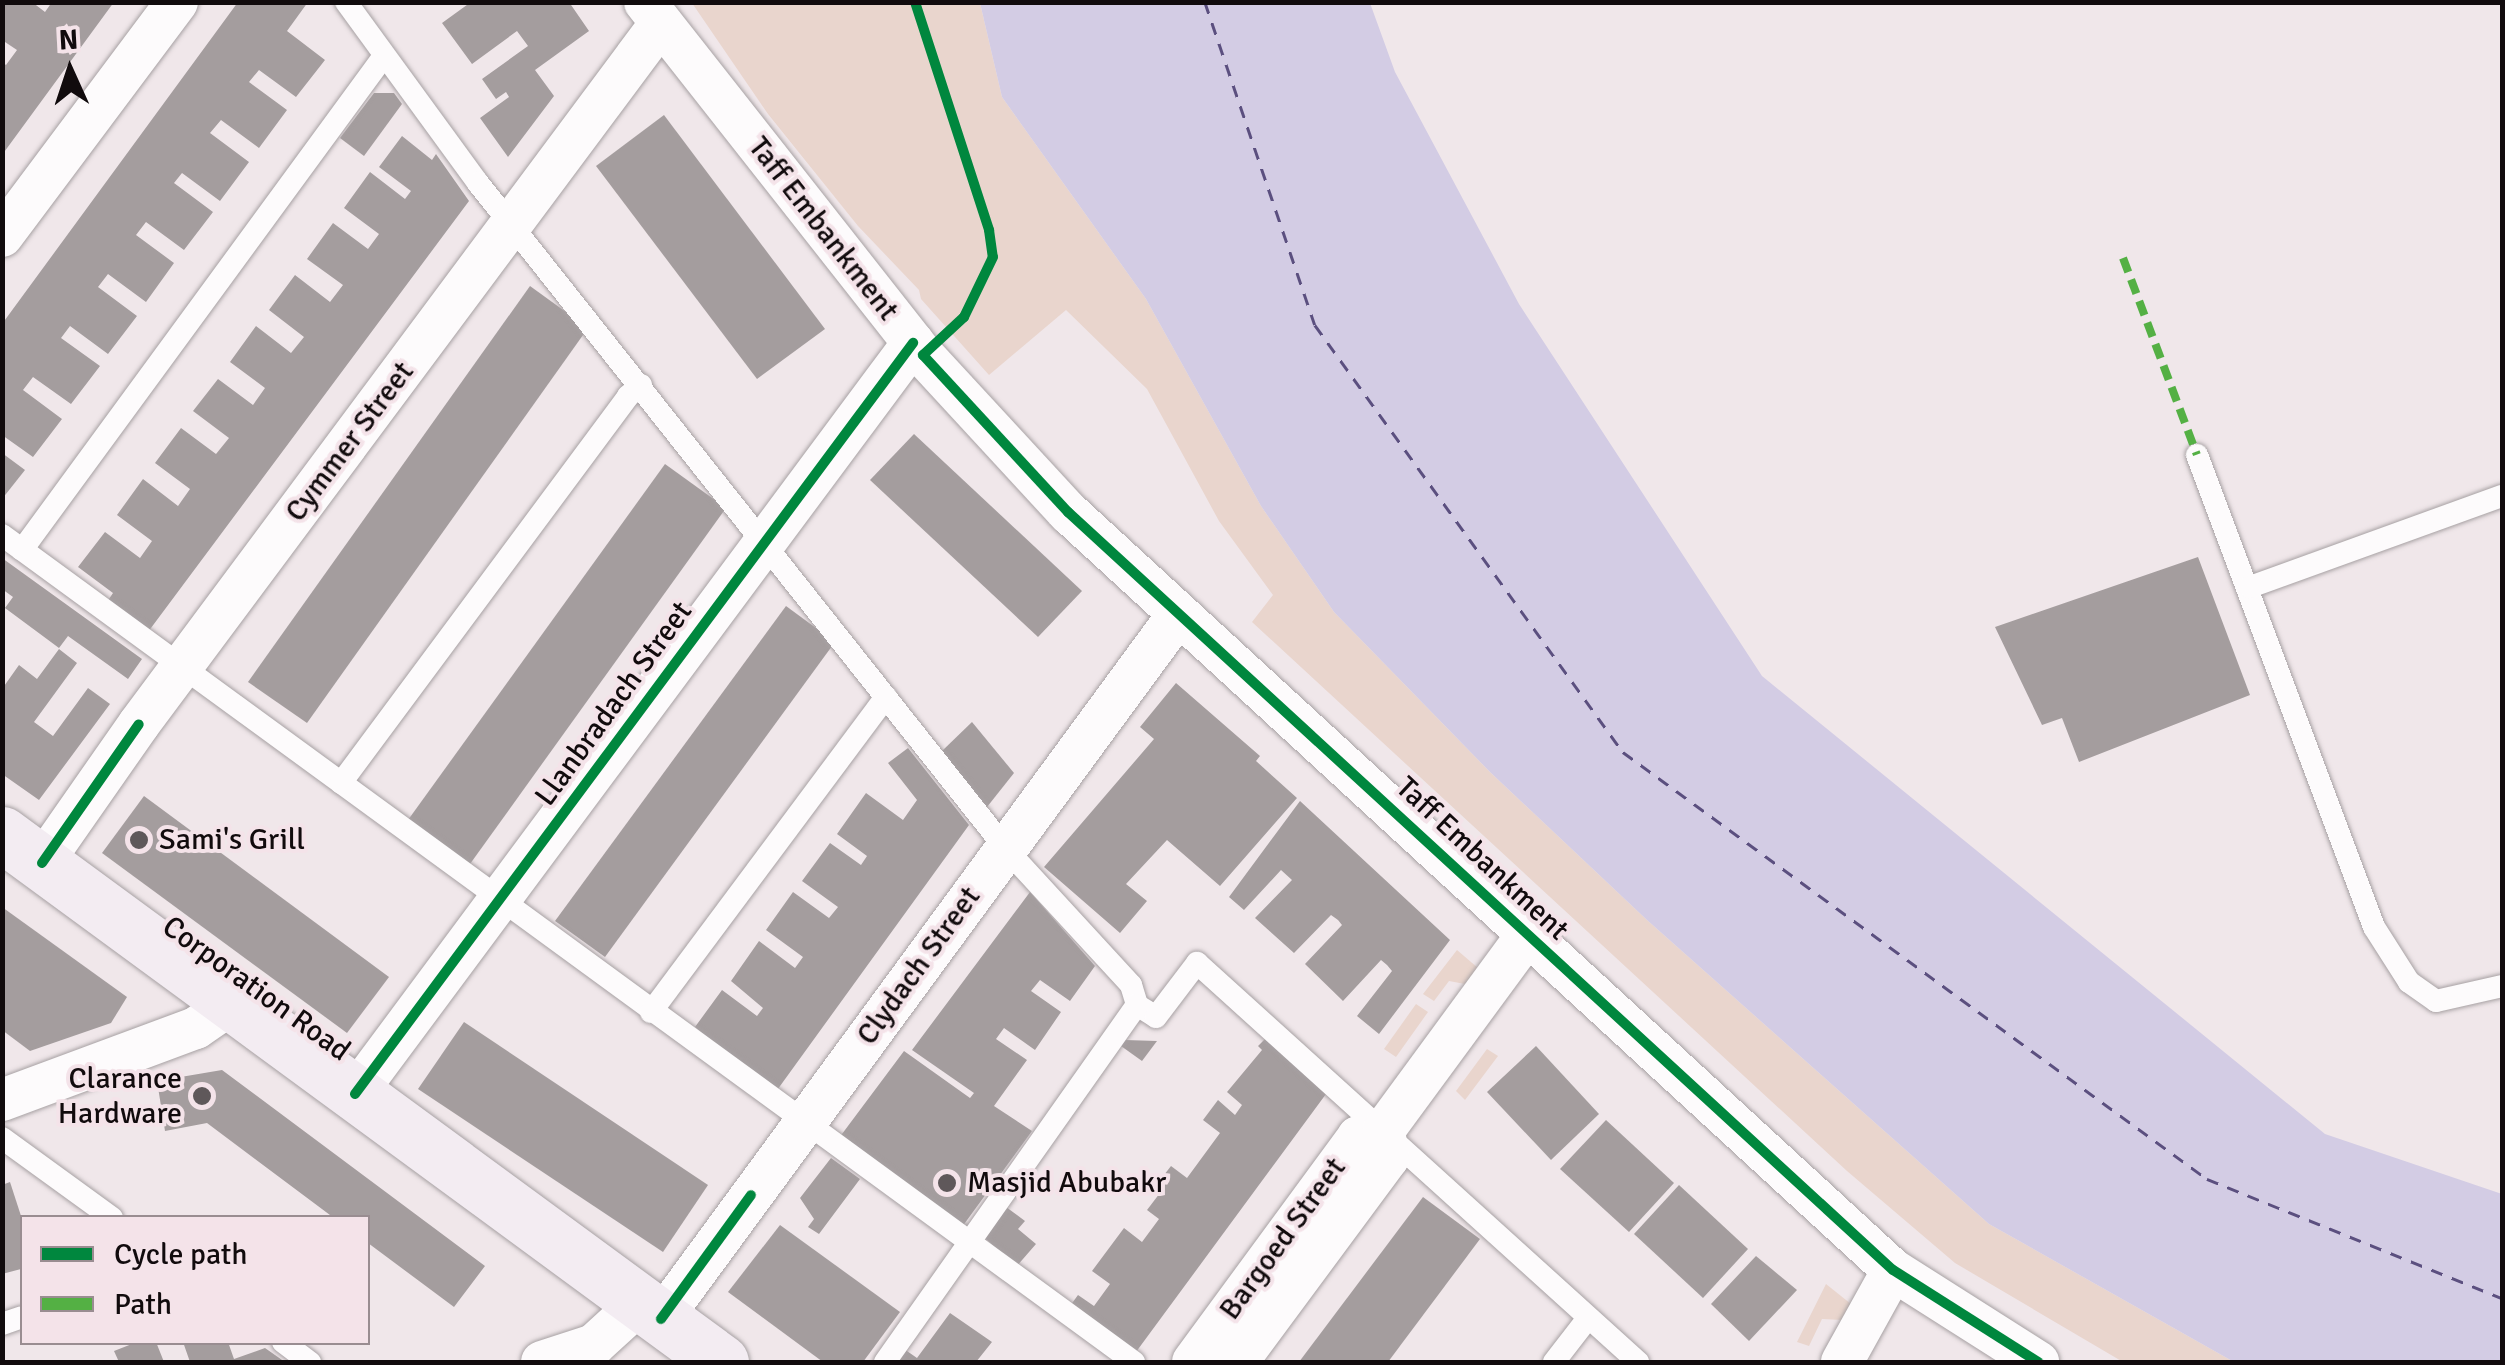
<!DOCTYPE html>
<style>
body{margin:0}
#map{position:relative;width:2505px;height:1365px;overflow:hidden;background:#f0e7ea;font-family:Signika,sans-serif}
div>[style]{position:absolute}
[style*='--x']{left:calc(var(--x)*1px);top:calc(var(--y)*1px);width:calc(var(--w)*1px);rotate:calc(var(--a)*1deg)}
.green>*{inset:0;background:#e9d5cd}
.water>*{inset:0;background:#d3cce4}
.ferry>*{height:2.5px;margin-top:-1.25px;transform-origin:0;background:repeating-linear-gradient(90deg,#5b4f7f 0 12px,transparent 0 22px)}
.building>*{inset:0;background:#a49d9e}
.roads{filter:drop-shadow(0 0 2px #a7a1a3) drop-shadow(0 0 2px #a7a1a3)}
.lane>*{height:22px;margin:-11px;padding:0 11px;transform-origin:11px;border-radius:11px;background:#fdfbfc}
.street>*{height:42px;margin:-21px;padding:0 21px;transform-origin:21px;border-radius:21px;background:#fdfbfc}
.primary>*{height:55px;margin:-27.5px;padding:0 27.5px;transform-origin:27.5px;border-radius:27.5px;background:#f3ecf2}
.quiet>*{height:8px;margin-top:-4px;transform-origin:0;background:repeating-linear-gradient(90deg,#54b044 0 15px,transparent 0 23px)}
.cycleway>*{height:10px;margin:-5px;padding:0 5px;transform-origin:5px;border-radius:5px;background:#00873e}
.dots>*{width:28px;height:28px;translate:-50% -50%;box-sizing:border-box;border:5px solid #f4e3e9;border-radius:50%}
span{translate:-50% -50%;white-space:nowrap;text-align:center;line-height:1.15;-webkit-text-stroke:8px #f4e3e9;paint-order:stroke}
.street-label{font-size:30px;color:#110b0d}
.poi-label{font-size:30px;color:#110b0d}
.left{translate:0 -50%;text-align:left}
.right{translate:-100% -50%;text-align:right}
.frame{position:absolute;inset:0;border:5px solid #110b0d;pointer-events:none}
.legend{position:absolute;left:20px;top:1215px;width:350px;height:130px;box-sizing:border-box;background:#f4e3e9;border:2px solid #998d91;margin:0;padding:12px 18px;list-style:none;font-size:30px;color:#110b0d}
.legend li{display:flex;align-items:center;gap:20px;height:50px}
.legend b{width:50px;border:2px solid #998d91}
.north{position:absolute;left:20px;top:20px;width:100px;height:100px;-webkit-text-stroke:8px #f4e3e9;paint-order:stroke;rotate:357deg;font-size:28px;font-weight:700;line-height:40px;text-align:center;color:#110b0d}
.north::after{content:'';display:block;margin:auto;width:35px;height:45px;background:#110b0d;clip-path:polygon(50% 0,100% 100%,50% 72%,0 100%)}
</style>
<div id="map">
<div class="green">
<div style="clip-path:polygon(692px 3px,980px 3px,1002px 97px,1146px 299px,1261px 506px,1334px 612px,1490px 772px,1647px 920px,1989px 1224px,2234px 1362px,2123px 1362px,1955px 1263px,1847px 1171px,1252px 622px,1273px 595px,1219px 521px,1147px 389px,1066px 310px,989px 375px,921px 299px,919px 290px,858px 226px,768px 114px)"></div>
<div style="clip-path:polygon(1457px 950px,1478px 968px,1465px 984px,1449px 981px,1434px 1001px,1423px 994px)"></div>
<div style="clip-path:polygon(1416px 1004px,1428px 1012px,1396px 1057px,1384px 1049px)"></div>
<div style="clip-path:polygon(1487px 1049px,1498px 1056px,1465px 1100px,1456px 1091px)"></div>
<div style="clip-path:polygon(1826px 1284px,1851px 1304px,1842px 1320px,1822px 1319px,1809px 1346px,1797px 1342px)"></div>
</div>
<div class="water">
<div style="clip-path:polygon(980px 3px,1370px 3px,1395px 72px,1519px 304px,1762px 676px,2325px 1134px,2502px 1194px,2502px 1362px,2234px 1362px,1989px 1224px,1647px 920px,1490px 772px,1334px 612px,1261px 506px,1146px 299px,1002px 97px)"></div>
</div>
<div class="ferry">
<div style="--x:1205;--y:2;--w:341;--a:71.2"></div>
<div style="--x:1315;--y:325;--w:526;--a:54.2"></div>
<div style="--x:1623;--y:752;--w:723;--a:36.17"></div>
<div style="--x:2207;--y:1179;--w:318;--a:22"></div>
</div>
<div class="building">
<div style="clip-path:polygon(2px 2px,32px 2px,45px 12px,52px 2px,114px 2px,2px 155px,2px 62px,6px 65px,17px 50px,2px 40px)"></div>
<div style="clip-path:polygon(238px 2px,308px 2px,287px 31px,325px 60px,296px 97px,259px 70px,249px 82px,287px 110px,259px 148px,221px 120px,210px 133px,249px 162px,220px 201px,182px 173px,174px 183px,213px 212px,184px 250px,146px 222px,136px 235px,174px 263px,146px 302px,108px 274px,98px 287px,137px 316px,108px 354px,70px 326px,61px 338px,100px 366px,71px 404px,33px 377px,23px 390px,62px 419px,33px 457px,2px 435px,2px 324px)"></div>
<div style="clip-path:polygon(471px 2px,569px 2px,589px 31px,535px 70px,554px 96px,508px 157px,480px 118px,509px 97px,506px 92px,496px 99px,482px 79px,528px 46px,517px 31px,472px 64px,442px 23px)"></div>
<div style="clip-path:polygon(374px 93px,394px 93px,402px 104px,364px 156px,340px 138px)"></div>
<div style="clip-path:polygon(664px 115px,825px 329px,757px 379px,596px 166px)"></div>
<div style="clip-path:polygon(402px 136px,432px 160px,436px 154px,469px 201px,148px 632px,107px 602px,113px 593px,78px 567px,105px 532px,140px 558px,152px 541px,117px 515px,143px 479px,178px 506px,190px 489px,155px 463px,181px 428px,216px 454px,229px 438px,193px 411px,218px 379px,253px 405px,265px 388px,230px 362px,256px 326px,291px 353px,304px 337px,269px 310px,295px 275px,330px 302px,343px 285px,307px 259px,333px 223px,368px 249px,379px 234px,344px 208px,370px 172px,405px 199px,411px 191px,379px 167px)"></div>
<div style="clip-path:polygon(530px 286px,588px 328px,307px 723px,248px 682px)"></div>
<div style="clip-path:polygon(914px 434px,1082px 591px,1038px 637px,870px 480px)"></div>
<div style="clip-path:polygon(2px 453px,25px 470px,2px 499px)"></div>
<div style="clip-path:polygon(665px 464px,726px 508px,470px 864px,408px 820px)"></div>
<div style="clip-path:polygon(2198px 557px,2250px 695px,2079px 762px,2062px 718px,2042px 725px,1995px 627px)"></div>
<div style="clip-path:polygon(2px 558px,142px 659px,128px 679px,68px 636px,59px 648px,5px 608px,13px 597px,2px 589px)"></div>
<div style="clip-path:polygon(786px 606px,835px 642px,605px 957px,555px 921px)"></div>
<div style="clip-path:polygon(59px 649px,77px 663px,34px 722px,53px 736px,88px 688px,110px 704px,39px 800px,2px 774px,2px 689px,19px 665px,37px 679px)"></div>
<div style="clip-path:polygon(1176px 683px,1260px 756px,1256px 761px,1297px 798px,1220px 886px,1167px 840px,1126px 884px,1147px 901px,1120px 933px,1044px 867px,1154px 739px,1140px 727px)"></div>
<div style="clip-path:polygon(972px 722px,1014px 773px,987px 807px,942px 751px)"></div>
<div style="clip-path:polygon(908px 748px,969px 825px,775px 1093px,695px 1027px,722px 990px,757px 1016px,763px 1008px,731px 981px,759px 941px,795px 968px,803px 957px,766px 930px,793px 892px,829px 918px,838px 907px,802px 881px,830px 843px,861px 865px,867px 856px,837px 834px,866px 793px,903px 820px,917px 800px,888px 763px)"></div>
<div style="clip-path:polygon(144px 796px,389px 977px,347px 1033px,102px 853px)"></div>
<div style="clip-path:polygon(1300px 801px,1450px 940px,1379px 1034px,1357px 1016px,1392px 971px,1387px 965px,1381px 960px,1343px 1001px,1305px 964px,1342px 925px,1338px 920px,1331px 915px,1294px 953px,1255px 918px,1292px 880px,1281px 870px,1244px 910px,1229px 897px)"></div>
<div style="clip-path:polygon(1030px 892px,1095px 966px,1070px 1001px,1040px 980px,1031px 991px,1061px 1012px,1035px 1050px,1004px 1028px,996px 1039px,1027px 1060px,994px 1106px,1032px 1131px,962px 1227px,839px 1138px,904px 1051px,970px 1098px,974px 1093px,912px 1050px)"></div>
<div style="clip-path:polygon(2px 907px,127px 997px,111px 1023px,30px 1051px,2px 1030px)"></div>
<div style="clip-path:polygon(464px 1022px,708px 1185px,663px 1252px,418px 1089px)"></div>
<div style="clip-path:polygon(1267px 1037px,1326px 1094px,1136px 1352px,1070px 1306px,1078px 1295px,1094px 1306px,1110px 1284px,1092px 1271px,1124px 1228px,1142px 1242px,1159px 1219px,1147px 1210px,1163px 1189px,1157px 1184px,1171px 1166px,1187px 1178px,1220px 1133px,1203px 1120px,1218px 1100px,1235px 1115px,1242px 1105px,1227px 1092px,1262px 1050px,1258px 1046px)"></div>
<div style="clip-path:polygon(1125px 1040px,1157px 1041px,1142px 1061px,1121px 1046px)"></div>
<div style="clip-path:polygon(1536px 1046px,1599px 1114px,1551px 1160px,1487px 1092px)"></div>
<div style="clip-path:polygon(222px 1070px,485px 1266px,454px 1307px,368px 1243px,368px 1218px,334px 1218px,207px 1123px,165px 1131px,157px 1081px)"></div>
<div style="clip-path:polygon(1606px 1120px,1674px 1183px,1629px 1232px,1560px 1169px)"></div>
<div style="clip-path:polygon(831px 1158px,860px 1179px,819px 1234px,808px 1227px,814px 1219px,800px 1198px)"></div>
<div style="clip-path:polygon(10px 1182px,22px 1219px,22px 1255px,21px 1269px,2px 1274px,2px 1185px)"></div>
<div style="clip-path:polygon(1679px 1185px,1748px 1249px,1703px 1298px,1634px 1234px)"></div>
<div style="clip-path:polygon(1423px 1197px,1480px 1239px,1388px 1362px,1299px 1362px)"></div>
<div style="clip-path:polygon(1006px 1207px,1025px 1221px,1018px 1229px,1036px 1244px,1016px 1267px,983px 1236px)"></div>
<div style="clip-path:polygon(780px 1225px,900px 1312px,863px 1362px,823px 1362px,728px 1292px)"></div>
<div style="clip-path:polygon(1756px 1256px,1797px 1290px,1749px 1341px,1711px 1304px)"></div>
<div style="clip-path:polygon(950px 1313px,992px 1342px,976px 1362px,894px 1362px,904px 1349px,917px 1358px)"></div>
<div style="clip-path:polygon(156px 1342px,164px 1362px,119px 1362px,114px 1351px,137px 1342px)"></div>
<div style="clip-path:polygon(183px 1342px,228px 1342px,234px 1359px,265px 1348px,285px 1362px,190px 1362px)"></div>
</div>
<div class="roads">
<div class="lane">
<div style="--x:346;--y:2;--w:224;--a:53.9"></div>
<div style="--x:478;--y:183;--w:850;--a:51.59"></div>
<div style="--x:1006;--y:849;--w:185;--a:47.4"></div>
<div style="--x:1131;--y:985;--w:21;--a:73"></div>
<div style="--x:2197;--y:455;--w:504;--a:69.44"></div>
<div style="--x:2374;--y:927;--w:65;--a:57.5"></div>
<div style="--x:2409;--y:982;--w:33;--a:35"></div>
<div style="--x:2436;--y:1001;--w:68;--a:-12.8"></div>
<div style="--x:2;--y:535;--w:1402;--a:36.15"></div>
<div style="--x:22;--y:550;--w:612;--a:-53.77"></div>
<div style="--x:2250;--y:587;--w:268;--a:-19.9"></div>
<div style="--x:341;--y:783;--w:482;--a:-53.4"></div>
<div style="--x:628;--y:396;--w:17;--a:-40"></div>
<div style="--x:651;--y:1012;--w:393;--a:-53.3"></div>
<div style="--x:2;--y:1138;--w:136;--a:36"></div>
<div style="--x:2;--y:1324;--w:21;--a:-19"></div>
<div style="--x:283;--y:1342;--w:34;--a:37"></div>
<div style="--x:885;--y:1362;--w:437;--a:-54.8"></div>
<div style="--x:1137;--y:1005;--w:22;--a:32"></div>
<div style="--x:1156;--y:1017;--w:68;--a:-52.8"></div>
<div style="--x:1197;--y:963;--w:595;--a:42.14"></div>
<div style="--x:1554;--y:1362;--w:56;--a:-52.3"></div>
</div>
<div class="street">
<div style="--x:645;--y:2;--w:449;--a:51.8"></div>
<div style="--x:923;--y:355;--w:214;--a:47.3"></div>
<div style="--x:1068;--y:512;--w:1120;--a:42.58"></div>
<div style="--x:1893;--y:1270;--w:172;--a:32.4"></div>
<div style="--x:2;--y:236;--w:292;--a:-53.2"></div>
<div style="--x:42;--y:863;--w:169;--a:-55.1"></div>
<div style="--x:139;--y:724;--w:874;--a:-53.33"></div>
<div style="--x:355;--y:1094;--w:936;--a:-53.39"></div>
<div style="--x:2;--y:1100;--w:207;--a:-20.4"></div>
<div style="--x:196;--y:1028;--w:44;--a:-34.8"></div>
<div style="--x:661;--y:1319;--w:873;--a:-53.71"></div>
<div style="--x:542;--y:1362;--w:55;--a:-18.1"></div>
<div style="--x:594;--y:1345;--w:62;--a:-42.4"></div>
<div style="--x:1193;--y:1362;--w:279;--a:-53.7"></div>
<div style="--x:1358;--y:1137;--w:27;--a:-15"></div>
<div style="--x:1384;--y:1130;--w:242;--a:-53.7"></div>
<div style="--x:1237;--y:1362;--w:254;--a:-53.5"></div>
<div style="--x:1388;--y:1158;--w:28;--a:-98"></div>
<div style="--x:1842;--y:1362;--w:105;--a:-61"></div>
</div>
<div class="primary">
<div style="--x:2;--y:834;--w:892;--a:36.29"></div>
</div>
</div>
<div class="quiet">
<div style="--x:2123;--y:258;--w:210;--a:69.4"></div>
</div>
<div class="cycleway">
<div style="--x:915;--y:2;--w:240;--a:72"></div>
<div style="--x:989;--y:230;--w:27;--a:82"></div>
<div style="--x:993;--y:257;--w:67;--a:115.8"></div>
<div style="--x:964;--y:317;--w:56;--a:137.2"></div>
<div style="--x:923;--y:355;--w:214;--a:47.3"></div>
<div style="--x:1068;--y:512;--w:1120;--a:42.58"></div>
<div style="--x:1893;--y:1270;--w:172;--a:32.4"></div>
<div style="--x:42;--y:863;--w:169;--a:-55.1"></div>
<div style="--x:355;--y:1094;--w:936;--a:-53.39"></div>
<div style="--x:661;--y:1319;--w:153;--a:-54"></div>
</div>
<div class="dots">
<div style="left:139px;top:840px;background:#5f585a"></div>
<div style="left:202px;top:1096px;background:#5f585a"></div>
<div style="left:947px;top:1183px;background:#5f585a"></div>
</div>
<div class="street-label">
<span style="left:823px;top:229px;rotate:52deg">Taff Embankment</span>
<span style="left:350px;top:442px;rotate:-53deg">Cymmer Street</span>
<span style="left:614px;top:704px;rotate:-54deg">Llanbradach Street</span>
<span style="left:1482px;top:859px;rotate:43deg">Taff Embankment</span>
<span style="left:919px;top:966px;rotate:-54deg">Clydach Street</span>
<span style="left:256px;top:989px;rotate:36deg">Corporation Road</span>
<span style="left:1283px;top:1239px;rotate:-54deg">Bargoed Street</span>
</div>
<div class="poi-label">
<span class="left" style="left:159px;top:840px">Sami's Grill</span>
<span class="right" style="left:182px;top:1096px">Clarance<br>Hardware</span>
<span class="left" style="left:967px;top:1183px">Masjid Abubakr</span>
</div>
<div class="frame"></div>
<ul class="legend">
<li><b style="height:12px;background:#00873e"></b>Cycle path</li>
<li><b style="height:12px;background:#54b044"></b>Path</li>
</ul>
<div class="north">N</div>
</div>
